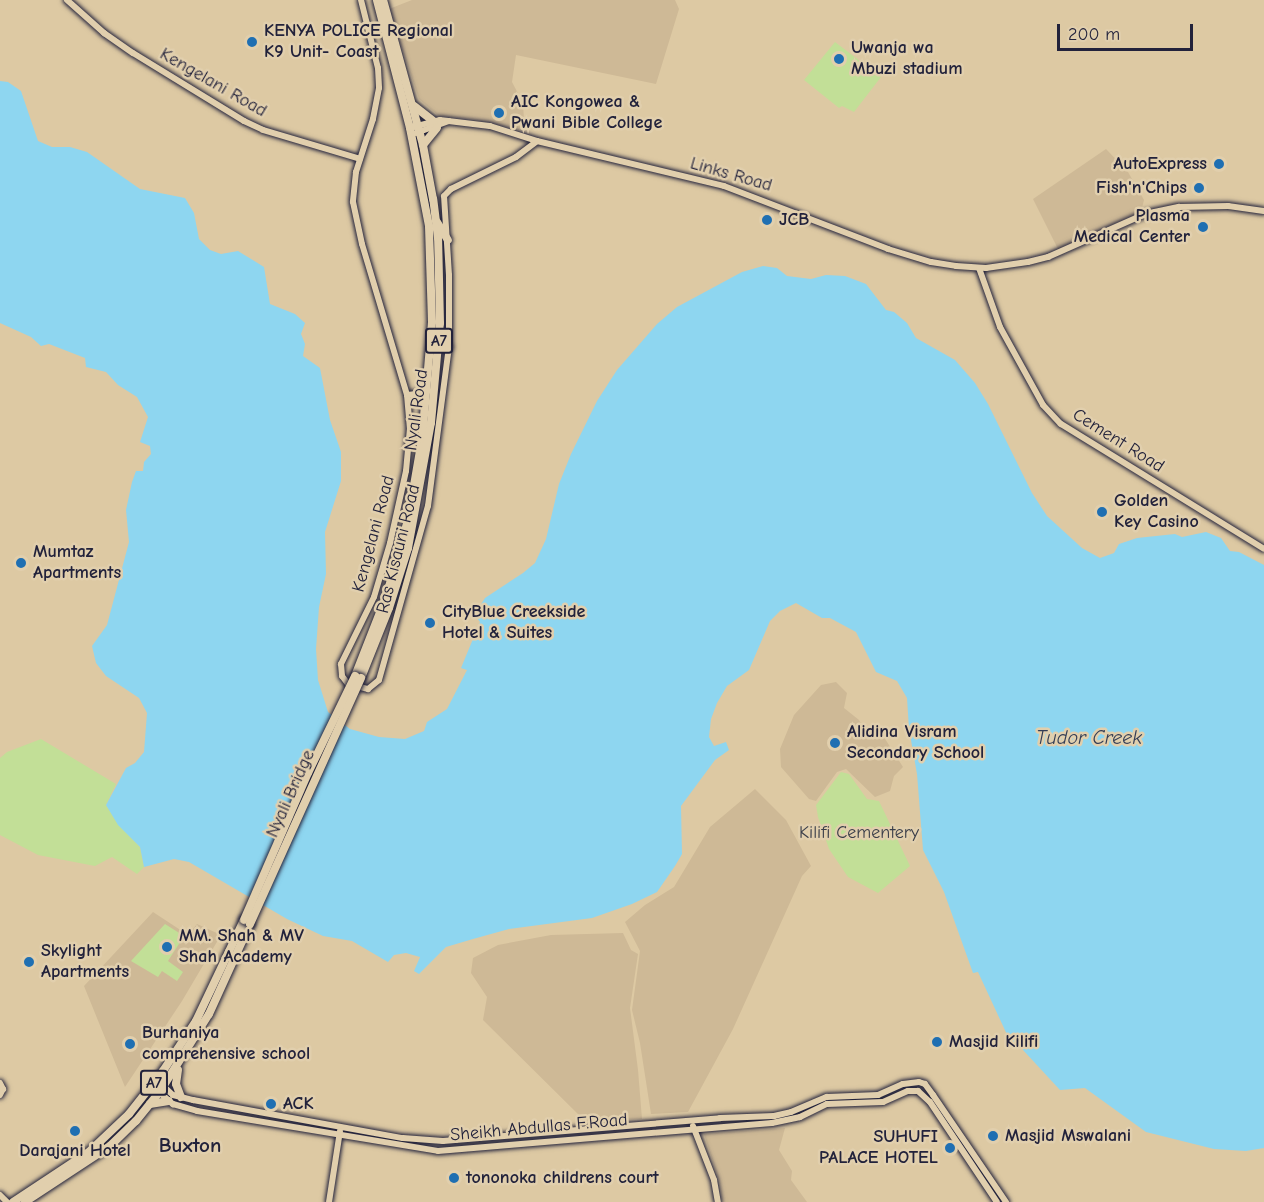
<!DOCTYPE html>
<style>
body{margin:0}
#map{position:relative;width:1264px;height:1202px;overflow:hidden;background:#ddc9a3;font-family:"Comic Neue",sans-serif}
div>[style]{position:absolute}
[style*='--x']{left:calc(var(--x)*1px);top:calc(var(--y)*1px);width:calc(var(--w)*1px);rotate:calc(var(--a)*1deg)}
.built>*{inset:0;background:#ceb996}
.green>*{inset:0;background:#c2df97}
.water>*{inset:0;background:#8ed6f0}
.roads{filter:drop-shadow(0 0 2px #22223b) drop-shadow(0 0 2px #22223b)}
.secondary>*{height:6px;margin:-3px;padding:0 3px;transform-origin:3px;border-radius:3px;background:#e1cfad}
.highway>*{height:8px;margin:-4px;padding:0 4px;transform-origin:4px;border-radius:4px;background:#e1cfad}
.bridges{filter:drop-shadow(0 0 2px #22223b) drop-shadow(0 0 2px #22223b)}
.highway-bridge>*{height:8px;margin:-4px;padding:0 4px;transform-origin:4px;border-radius:4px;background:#e1cfad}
.dots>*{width:16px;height:16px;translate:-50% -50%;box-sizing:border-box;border:3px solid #e1cfad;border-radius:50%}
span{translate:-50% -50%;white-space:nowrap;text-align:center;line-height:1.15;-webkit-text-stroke:5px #e1cfad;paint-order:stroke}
.shield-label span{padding:2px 4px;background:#e1cfad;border:2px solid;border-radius:4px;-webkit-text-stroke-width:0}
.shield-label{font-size:16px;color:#22223b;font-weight:700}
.poi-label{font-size:18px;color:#22223b;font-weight:700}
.left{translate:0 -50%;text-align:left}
.right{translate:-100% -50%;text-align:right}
.street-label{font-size:18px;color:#22223b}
.park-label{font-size:18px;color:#3a3e49}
.water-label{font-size:20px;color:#323d56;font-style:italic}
.quarter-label{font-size:21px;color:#22223b;font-weight:700}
.scale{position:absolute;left:1057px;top:24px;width:136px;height:27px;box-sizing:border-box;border:3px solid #22223b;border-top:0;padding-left:8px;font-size:18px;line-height:21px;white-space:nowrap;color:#22223b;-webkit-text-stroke:4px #e1cfad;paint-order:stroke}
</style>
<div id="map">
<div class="built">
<div style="clip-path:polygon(412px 0,675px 0,679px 9px,656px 84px,516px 55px,512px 82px,523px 103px,524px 120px,519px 130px,473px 119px,439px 116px,419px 99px,389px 9px)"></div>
<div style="clip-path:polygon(1106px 149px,1128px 172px,1144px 200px,1141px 212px,1058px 249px,1033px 199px)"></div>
<div style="clip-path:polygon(836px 682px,847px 693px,844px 708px,859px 720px,869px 737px,880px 731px,903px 767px,894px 776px,890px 791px,875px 797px,846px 769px,837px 772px,816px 801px,809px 799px,781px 767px,780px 749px,794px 715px,821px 685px)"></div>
<div style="clip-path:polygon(755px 789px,786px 820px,811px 866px,802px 876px,733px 1029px,688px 1112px,651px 1114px,640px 1043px,632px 1010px,640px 951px,625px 922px,645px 905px,674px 887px,710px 827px)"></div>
<div style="clip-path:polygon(153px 912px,188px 935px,197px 924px,221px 935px,182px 1001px,125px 1087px,84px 986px)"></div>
<div style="clip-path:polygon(623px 933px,631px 950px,638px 954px,630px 1008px,638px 1070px,642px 1119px,585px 1121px,483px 1020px,487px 997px,471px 973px,473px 958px,498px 945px,551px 935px)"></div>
<div style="clip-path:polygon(785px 1128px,779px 1150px,792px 1171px,791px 1180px,807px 1202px,722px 1202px,720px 1183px,704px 1134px)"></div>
</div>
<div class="green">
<div style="clip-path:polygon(835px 42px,881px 77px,854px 112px,842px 106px,839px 108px,804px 80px)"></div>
<div style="clip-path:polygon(41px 739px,116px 784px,106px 805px,118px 824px,140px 847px,144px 867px,137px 874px,112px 857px,95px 866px,38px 855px,0 835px,0 758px,7px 752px)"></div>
<div style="clip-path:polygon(841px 772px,849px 774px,867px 799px,879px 801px,910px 866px,878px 893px,848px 877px,829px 849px,818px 817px,816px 805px)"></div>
<div style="clip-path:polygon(165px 924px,184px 936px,168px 961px,183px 972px,177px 981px,162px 971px,158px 977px,131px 961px)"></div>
</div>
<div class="water">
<div style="clip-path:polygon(0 81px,8px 82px,21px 91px,38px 141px,52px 147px,70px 147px,87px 152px,140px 189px,185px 198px,194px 213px,199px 239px,210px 250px,221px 254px,238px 251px,264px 267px,270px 304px,295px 314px,305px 323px,301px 334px,305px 344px,303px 356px,320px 368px,330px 420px,341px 452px,341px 481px,325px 532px,326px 574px,319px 607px,316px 649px,318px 680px,328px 712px,350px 729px,379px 737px,405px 739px,424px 731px,427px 722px,447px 709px,467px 670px,461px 668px,480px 622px,477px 618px,478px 609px,485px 598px,523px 573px,535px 563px,546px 539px,559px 484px,571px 454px,597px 401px,617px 370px,657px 324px,677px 307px,742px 272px,763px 266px,777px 268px,787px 276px,811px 279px,826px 275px,845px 276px,866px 284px,886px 310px,894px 312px,907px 323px,916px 338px,955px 360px,975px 383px,988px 404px,1032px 493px,1047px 516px,1082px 548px,1100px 558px,1114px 553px,1119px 544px,1137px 538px,1175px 534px,1182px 537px,1206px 532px,1221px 538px,1230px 551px,1239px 552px,1264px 565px,1264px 1148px,1246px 1151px,1214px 1149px,1146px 1132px,1085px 1088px,1060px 1090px,1023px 1050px,1010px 1041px,978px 972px,973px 973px,944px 892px,923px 850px,917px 774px,909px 729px,907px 698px,897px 681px,876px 672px,856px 632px,830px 618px,822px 618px,796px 603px,780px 611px,770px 621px,749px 670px,727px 686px,717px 703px,711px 719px,709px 737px,714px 746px,726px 742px,729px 750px,715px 760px,681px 806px,682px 854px,675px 866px,657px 892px,632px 904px,592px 918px,509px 929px,473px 939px,446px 947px,419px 974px,414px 971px,420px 957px,406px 953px,394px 955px,388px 962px,352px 941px,323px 936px,287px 919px,189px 862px,174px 859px,144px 867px,140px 847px,118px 825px,106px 805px,126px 768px,135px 763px,144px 752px,147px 713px,139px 698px,106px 676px,96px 663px,92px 646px,107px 625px,129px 542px,126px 510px,132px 482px,136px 471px,143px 471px,144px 462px,151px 454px,150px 446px,140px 442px,148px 417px,137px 397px,118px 385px,106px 372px,86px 367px,85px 358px,49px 344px,41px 346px,31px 337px,0 323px)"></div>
</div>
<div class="roads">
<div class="secondary">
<div style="--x:67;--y:0;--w:50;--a:41.7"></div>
<div style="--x:104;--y:33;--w:35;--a:35"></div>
<div style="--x:133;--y:53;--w:130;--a:31.5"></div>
<div style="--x:244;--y:121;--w:21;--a:25"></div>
<div style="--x:263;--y:130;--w:101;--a:16.6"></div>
<div style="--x:361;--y:0;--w:70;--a:76"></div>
<div style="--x:378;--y:68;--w:20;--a:87"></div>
<div style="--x:379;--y:88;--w:32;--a:101"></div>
<div style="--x:373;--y:119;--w:56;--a:107.8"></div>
<div style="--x:356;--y:172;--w:30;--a:96"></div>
<div style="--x:353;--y:202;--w:43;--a:77.9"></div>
<div style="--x:362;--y:244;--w:158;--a:73.4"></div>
<div style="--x:407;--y:395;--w:33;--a:85"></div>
<div style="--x:410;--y:428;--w:43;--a:95.3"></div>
<div style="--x:406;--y:471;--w:74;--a:102.5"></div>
<div style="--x:390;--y:543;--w:56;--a:106.5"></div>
<div style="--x:374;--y:597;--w:75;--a:116.2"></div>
<div style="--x:341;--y:664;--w:12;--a:85"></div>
<div style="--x:342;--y:676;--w:10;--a:53"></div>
<div style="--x:348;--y:684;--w:21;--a:14"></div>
<div style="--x:368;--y:689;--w:14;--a:-39"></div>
<div style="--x:379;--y:680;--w:181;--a:-74.3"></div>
<div style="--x:428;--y:506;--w:160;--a:-82.5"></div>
<div style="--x:449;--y:347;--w:72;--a:-90"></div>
<div style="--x:449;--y:275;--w:79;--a:-93.6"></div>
<div style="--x:444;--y:196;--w:10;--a:-45"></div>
<div style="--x:451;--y:189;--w:72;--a:-26.2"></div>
<div style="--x:516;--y:157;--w:26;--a:-37"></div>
<div style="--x:410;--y:128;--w:31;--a:-15"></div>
<div style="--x:440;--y:120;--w:50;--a:6.8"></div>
<div style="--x:490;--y:126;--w:49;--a:17.7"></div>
<div style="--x:537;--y:141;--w:192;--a:13.5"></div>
<div style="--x:724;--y:186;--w:176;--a:21"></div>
<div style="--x:888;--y:249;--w:45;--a:16.8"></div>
<div style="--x:931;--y:262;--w:25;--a:9"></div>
<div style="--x:956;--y:266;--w:30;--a:4"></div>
<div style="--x:986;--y:268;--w:42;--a:-8.1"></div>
<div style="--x:1028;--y:262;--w:21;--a:-14"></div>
<div style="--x:1048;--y:257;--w:106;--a:-23.9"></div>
<div style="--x:1145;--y:214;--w:35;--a:-12"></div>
<div style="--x:1179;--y:207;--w:49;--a:-1.2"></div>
<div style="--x:1228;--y:206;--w:36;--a:8"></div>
<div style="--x:416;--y:133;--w:35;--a:-20"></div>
<div style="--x:979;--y:268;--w:63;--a:70.4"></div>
<div style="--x:1000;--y:327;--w:89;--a:61.1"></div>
<div style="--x:1043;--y:405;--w:26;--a:47"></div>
<div style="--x:1061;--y:424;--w:238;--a:31.6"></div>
<div style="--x:407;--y:395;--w:19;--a:-6"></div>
<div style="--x:0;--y:1083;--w:7;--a:63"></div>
<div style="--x:3;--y:1089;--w:7;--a:117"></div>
<div style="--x:161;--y:1084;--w:16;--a:43"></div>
<div style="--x:173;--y:1095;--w:21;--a:14"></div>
<div style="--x:193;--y:1100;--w:213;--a:10.3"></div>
<div style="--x:403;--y:1138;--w:40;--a:4.3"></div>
<div style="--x:443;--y:1141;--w:278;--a:-4.7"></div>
<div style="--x:720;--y:1118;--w:54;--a:-2.1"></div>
<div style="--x:774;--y:1116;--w:17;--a:-13"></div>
<div style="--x:791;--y:1112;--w:39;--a:-23"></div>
<div style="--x:827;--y:1097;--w:51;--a:-2.2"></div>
<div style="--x:878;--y:1095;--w:27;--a:-24"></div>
<div style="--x:903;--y:1084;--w:16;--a:-7"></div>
<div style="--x:919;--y:1082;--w:6;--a:18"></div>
<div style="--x:925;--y:1084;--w:14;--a:54"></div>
<div style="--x:933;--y:1095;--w:130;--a:55.7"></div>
<div style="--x:152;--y:1086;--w:28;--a:41"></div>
<div style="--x:173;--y:1104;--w:25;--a:16"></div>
<div style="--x:197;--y:1111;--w:244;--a:9.4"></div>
<div style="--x:438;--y:1151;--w:335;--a:-4.8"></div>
<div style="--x:772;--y:1123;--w:29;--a:-12"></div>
<div style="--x:800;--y:1117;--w:30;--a:-26"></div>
<div style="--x:827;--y:1104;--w:56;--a:-2"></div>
<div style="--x:883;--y:1102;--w:27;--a:-24"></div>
<div style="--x:908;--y:1091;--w:10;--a:0"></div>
<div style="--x:918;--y:1091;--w:16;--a:43"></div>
<div style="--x:930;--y:1102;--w:120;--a:56.2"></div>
<div style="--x:693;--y:1126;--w:58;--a:68.7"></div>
<div style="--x:714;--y:1180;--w:22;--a:80"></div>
<div style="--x:0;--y:1195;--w:10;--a:45"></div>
<div style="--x:329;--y:1202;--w:72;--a:-81.2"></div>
</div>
<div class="highway">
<div style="--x:414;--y:106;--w:24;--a:38"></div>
<div style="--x:423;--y:145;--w:22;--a:-51"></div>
<div style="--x:437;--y:222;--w:21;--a:59"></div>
<div style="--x:439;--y:348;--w:10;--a:-6"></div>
<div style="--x:355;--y:676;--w:85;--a:-68.6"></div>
<div style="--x:386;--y:597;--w:80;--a:-74.1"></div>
<div style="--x:408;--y:520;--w:82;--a:-80.2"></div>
<div style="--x:422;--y:439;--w:117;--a:-85.1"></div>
<div style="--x:432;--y:322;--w:96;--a:-91.8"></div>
<div style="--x:429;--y:226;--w:100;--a:-101"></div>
<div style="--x:410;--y:128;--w:132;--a:-104.5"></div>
<div style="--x:361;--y:678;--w:75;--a:-68.2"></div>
<div style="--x:389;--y:608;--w:63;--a:-72.4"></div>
<div style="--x:408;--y:548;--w:127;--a:-79.6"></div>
<div style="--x:431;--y:423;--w:100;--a:-84.9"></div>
<div style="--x:440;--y:323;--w:85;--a:-91.3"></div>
<div style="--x:438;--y:238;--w:39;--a:-97"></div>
<div style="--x:433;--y:199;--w:55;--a:-100.5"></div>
<div style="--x:423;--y:145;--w:150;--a:-105.4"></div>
<div style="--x:178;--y:1070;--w:14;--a:98"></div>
<div style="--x:176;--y:1084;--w:14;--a:69"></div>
<div style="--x:150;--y:1104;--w:19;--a:-9"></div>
<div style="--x:13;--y:1202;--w:92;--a:-33.5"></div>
<div style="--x:90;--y:1151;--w:54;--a:-43.5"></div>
<div style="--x:129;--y:1114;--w:55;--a:-51.7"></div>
<div style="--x:163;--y:1071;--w:60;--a:-56.6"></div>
<div style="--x:196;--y:1021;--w:112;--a:-64.6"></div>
<div style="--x:25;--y:1202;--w:102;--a:-33.4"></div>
<div style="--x:110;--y:1146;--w:36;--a:-44"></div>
<div style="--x:136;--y:1121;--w:36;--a:-51"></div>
<div style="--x:159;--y:1093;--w:93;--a:-57.7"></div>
<div style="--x:209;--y:1014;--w:99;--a:-65.5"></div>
</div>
</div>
<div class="bridges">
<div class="highway-bridge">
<div style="--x:244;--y:920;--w:160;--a:-66.5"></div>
<div style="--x:308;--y:773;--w:108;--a:-64.1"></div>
<div style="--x:250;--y:924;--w:270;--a:-65.7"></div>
</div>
</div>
<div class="dots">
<div style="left:252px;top:42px;background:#1f6fb2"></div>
<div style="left:839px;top:59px;background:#1f6fb2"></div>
<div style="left:499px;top:113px;background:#1f6fb2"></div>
<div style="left:1219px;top:164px;background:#1f6fb2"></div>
<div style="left:1199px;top:188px;background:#1f6fb2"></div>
<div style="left:767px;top:220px;background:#1f6fb2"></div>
<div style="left:1203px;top:227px;background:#1f6fb2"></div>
<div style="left:1102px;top:512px;background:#1f6fb2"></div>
<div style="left:21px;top:563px;background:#1f6fb2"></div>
<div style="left:430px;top:623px;background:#1f6fb2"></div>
<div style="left:835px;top:743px;background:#1f6fb2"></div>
<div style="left:167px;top:947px;background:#1f6fb2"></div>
<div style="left:29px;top:962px;background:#1f6fb2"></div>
<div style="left:937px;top:1042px;background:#1f6fb2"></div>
<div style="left:130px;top:1044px;background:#1f6fb2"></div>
<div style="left:271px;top:1104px;background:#1f6fb2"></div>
<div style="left:75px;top:1131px;background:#1f6fb2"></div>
<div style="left:993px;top:1136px;background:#1f6fb2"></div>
<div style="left:950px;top:1148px;background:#1f6fb2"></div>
<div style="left:454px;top:1178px;background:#1f6fb2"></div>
</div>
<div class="shield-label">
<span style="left:439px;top:341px">A7</span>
<span style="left:154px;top:1083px">A7</span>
</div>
<div class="poi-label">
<span class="left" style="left:264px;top:42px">KENYA POLICE Regional<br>K9 Unit- Coast</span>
<span class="left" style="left:851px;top:59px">Uwanja wa<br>Mbuzi stadium</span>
<span class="left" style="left:511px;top:113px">AIC Kongowea &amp;<br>Pwani Bible College</span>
<span class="right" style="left:1207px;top:164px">AutoExpress</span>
<span class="right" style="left:1187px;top:188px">Fish'n'Chips</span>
<span class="right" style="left:1190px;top:227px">Plasma<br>Medical Center</span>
<span class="left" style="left:779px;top:220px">JCB</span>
<span class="left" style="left:1114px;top:512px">Golden<br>Key Casino</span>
<span class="left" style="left:33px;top:563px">Mumtaz<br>Apartments</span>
<span class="left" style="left:442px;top:623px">CityBlue Creekside<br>Hotel &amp; Suites</span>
<span class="left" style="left:847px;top:743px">Alidina Visram<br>Secondary School</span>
<span class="left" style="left:179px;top:947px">MM. Shah &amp; MV<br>Shah Academy</span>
<span class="left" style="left:41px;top:962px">Skylight<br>Apartments</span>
<span class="left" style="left:142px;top:1044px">Burhaniya<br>comprehensive school</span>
<span class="left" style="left:949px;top:1042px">Masjid Kilifi</span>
<span class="left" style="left:283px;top:1104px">ACK</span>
<span class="left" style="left:1005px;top:1136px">Masjid Mswalani</span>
<span class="right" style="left:938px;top:1148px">SUHUFI<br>PALACE HOTEL</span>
<span style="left:75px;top:1151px">Darajani Hotel</span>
<span class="left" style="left:466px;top:1178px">tononoka childrens court</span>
</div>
<div class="street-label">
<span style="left:213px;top:83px;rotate:30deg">Kengelani Road</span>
<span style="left:731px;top:175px;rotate:16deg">Links Road</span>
<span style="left:417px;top:410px;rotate:-82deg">Nyali Road</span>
<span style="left:1118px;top:441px;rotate:32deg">Cement Road</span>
<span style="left:374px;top:534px;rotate:-75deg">Kengelani Road</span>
<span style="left:399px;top:549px;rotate:-76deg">Ras Kisauni Road</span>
<span style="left:291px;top:794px;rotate:-66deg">Nyali Bridge</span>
<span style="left:539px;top:1128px;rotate:-5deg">Sheikh Abdullas F.Road</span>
</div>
<div class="park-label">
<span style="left:859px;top:833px">Kilifi Cementery</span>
</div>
<div class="water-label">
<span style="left:1089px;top:737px">Tudor Creek</span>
</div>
<div class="quarter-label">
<span style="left:190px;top:1145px">Buxton</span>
</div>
<div class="scale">200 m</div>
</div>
